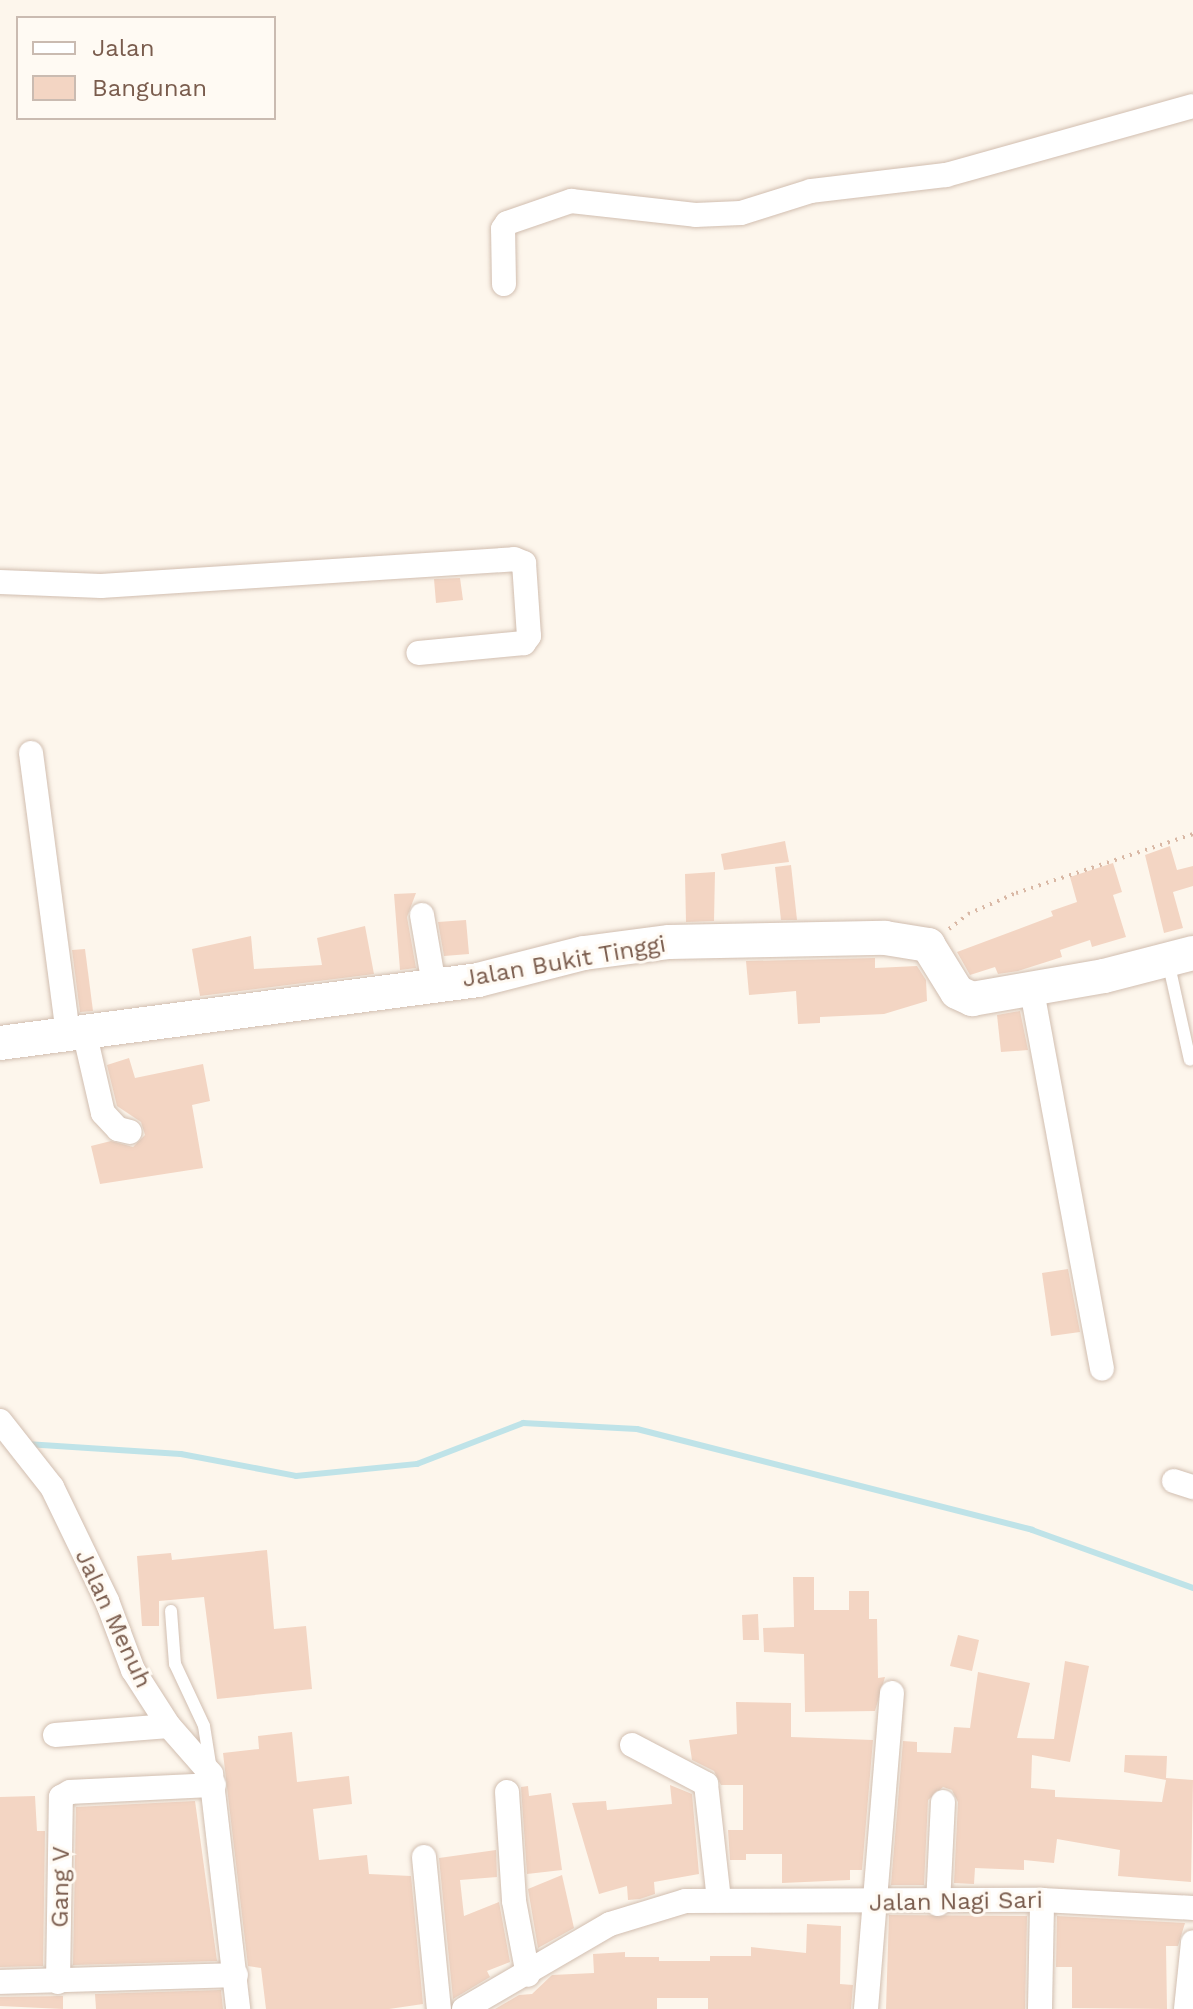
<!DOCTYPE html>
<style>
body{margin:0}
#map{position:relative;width:1193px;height:2009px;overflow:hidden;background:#fdf6ec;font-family:"Work Sans",sans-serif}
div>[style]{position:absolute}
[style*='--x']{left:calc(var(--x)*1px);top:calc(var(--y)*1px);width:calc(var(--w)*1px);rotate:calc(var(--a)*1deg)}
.stream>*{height:6px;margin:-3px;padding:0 3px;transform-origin:3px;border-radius:3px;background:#bfe3e8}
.building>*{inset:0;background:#f3d5c3}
.path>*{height:4px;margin-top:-2px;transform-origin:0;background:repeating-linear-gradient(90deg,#d9b8a5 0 2px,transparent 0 8px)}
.roads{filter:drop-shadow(0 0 2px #d1beb0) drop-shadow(0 0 2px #d1beb0)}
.lane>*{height:12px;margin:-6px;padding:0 6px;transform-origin:6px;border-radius:6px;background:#fff}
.street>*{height:24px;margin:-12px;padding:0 12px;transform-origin:12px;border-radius:12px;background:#fff}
.secondary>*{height:34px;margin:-17px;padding:0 17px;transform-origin:17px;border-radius:17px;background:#fff}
span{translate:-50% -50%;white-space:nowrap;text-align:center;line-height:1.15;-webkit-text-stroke:6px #fffaf3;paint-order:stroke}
.street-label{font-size:24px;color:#7a5c4d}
.legend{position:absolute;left:16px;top:16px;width:260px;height:104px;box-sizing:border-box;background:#fffaf3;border:2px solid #cabbb1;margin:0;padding:10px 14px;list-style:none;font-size:24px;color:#7a5c4d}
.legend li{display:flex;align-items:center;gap:16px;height:40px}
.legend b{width:40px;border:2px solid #cabbb1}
</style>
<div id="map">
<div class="stream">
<div style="--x:26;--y:1444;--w:155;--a:3.7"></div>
<div style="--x:181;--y:1454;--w:117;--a:10.8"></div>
<div style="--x:296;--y:1476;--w:122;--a:-5.7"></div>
<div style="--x:417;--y:1464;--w:114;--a:-21.1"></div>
<div style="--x:523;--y:1423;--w:114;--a:3"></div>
<div style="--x:637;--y:1429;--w:408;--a:14.3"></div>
<div style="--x:1032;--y:1530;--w:171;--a:19.8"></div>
</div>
<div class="building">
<div style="clip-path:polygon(460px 578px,463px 600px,436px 603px,434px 579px)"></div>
<div style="clip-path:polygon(785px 841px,789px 862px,724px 870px,721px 854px)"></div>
<div style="clip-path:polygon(1170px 846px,1177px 870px,1193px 866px,1193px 886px,1173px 892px,1183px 928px,1164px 933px,1145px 855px)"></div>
<div style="clip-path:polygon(1113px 863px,1122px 892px,1113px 895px,1126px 937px,1092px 947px,1090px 940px,1060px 950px,1062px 957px,1018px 971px,998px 974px,995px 967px,970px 975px,957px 952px,1053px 916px,1051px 911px,1077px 902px,1070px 877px)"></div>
<div style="clip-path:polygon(791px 865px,797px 920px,781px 920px,775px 867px)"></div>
<div style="clip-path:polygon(715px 872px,714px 921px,686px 922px,685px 874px)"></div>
<div style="clip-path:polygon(416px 893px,407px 917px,416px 968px,400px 970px,394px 894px)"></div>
<div style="clip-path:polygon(466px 920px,469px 954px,444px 956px,438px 922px)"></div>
<div style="clip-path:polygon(365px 926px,374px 974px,200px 996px,192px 949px,251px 936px,254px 969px,322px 965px,317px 938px)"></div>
<div style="clip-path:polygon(85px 949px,93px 1011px,80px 1012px,72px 950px)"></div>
<div style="clip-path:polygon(875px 958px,875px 968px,917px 966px,926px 980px,927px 1001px,884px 1014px,820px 1017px,820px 1023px,798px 1024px,796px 991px,749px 995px,746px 961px)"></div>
<div style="clip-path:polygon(1020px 1011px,1028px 1050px,1001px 1052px,997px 1015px)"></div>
<div style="clip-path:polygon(129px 1058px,135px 1078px,203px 1064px,210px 1101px,192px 1105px,203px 1168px,100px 1184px,91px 1146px,111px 1141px,133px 1147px,145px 1135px,141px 1122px,117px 1106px,107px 1065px)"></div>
<div style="clip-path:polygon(1068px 1269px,1080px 1332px,1051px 1336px,1042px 1273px)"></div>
<div style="clip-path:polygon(267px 1550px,274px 1629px,306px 1626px,312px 1689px,217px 1699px,204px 1597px,159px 1601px,159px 1626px,142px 1626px,137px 1556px,171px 1553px,172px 1560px)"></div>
<div style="clip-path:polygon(793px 1577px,814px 1577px,814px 1610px,849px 1610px,849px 1591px,869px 1591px,869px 1619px,877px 1619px,878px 1678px,885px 1677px,875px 1711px,805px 1712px,804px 1654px,764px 1652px,763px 1628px,794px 1627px)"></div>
<div style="clip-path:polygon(758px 1614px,759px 1640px,743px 1640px,742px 1615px)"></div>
<div style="clip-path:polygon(958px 1635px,979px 1640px,972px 1671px,950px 1666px)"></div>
<div style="clip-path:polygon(1065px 1661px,1089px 1666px,1070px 1762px,1032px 1755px,1031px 1788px,1055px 1790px,1055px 1797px,1162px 1802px,1166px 1780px,1124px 1772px,1125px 1755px,1167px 1756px,1166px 1778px,1193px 1780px,1191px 1882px,1118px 1876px,1120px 1850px,1057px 1839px,1054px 1863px,1024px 1860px,1024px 1870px,975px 1868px,974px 1884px,954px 1883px,958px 1802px,952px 1790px,943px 1787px,928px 1800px,924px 1885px,891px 1885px,903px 1741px,917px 1742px,917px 1752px,951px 1753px,954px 1727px,970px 1728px,978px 1672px,1030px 1683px,1017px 1738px,1054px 1739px)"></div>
<div style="clip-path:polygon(736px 1702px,791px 1703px,791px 1737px,873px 1740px,862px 1870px,850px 1870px,850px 1880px,782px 1883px,782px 1854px,746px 1854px,746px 1860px,730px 1860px,728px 1830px,743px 1830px,743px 1785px,721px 1785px,714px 1771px,692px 1760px,689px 1740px,737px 1734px)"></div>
<div style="clip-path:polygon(292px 1732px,297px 1782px,349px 1776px,352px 1804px,313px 1809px,319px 1860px,367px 1855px,369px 1874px,411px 1876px,423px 2004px,389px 2009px,266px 2009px,261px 1968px,248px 1966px,223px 1753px,259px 1749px,258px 1736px)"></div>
<div style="clip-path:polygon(670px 1785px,692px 1794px,699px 1874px,654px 1882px,655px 1894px,640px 1899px,628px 1900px,627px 1886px,599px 1894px,572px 1803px,606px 1801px,607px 1810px,672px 1804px)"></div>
<div style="clip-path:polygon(528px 1786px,529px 1796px,551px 1793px,562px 1870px,527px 1874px,521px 1787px)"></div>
<div style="clip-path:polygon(35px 1796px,37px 1831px,45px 1831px,43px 1966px,0 1967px,0 1797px)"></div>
<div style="clip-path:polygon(195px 1801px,217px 1961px,73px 1965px,76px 1807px)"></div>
<div style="clip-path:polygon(496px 1850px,497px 1877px,460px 1880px,464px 1916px,499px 1902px,510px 1962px,487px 1971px,490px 1977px,453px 1999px,439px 1858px)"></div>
<div style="clip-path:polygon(562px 1875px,574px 1928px,538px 1948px,528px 1889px)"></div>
<div style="clip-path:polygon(889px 1915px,1027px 1916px,1025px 2009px,886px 2009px)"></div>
<div style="clip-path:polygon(1057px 1916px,1185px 1923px,1178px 1946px,1166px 1946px,1167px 2009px,1072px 2008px,1072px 1967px,1056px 1967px)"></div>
<div style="clip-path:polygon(807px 1924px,841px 1926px,840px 1984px,853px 1985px,851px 2009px,708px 2009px,708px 1998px,657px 1998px,657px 2009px,495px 2009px,519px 1995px,532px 1994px,552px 1975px,594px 1973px,593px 1954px,625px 1952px,625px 1957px,659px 1957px,659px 1961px,710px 1961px,710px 1956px,751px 1956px,751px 1947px,806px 1953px)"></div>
<div style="clip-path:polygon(221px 1990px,223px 2009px,96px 2009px,95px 1994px)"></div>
<div style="clip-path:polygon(63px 1996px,63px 2009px,0 2006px,0 1997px)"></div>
</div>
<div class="path">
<div style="--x:949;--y:929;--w:24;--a:-38"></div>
<div style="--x:968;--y:914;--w:52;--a:-23.6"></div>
<div style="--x:1016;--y:893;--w:187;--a:-18.4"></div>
</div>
<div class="roads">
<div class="lane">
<div style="--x:1168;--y:961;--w:101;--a:77.5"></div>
<div style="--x:171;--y:1611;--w:53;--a:85.7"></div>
<div style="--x:175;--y:1664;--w:68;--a:64.9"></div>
<div style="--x:204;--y:1726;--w:38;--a:81"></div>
</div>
<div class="street">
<div style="--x:504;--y:284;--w:55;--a:-91"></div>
<div style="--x:503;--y:229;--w:7;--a:-56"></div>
<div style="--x:507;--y:223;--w:68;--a:-19"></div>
<div style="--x:571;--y:201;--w:125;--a:6.4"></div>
<div style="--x:695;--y:215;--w:46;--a:-2.5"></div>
<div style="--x:741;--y:213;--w:73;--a:-17.4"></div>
<div style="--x:811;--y:191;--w:136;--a:-6.8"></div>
<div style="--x:946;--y:175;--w:256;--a:-15.6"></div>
<div style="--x:0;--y:582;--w:101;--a:2.3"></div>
<div style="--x:101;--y:586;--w:414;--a:-3.7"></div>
<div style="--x:514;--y:559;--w:11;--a:22"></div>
<div style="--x:524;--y:563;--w:73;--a:86.1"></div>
<div style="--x:529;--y:636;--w:9;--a:126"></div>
<div style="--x:524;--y:643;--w:106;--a:174.6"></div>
<div style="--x:31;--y:753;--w:282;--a:82.5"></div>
<div style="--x:422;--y:915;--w:71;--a:80.3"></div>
<div style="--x:1032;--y:991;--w:384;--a:79.5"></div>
<div style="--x:84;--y:1031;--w:84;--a:77"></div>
<div style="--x:103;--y:1113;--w:22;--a:47"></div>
<div style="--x:118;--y:1129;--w:12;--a:14"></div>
<div style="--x:0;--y:1421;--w:84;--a:51.8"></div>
<div style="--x:52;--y:1487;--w:127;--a:64.2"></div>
<div style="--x:107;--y:1601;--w:74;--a:69.4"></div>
<div style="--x:133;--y:1670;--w:67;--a:57.3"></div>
<div style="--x:169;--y:1726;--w:64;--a:48.8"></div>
<div style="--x:211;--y:1774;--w:237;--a:83.4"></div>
<div style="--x:1174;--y:1481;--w:20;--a:18"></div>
<div style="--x:55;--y:1735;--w:114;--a:-4.5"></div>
<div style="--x:632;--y:1745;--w:84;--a:27.8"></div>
<div style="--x:706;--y:1784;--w:116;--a:83.6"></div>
<div style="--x:507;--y:1792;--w:109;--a:86.3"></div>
<div style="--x:514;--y:1901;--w:75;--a:79.3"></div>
<div style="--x:424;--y:1857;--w:153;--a:84.4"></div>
<div style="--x:938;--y:1904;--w:102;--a:-87.2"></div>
<div style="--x:0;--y:1982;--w:236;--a:-1.7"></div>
<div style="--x:58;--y:1982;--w:185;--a:-89.1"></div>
<div style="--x:61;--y:1797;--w:10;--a:-29"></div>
<div style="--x:70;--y:1792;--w:144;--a:-2.8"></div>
<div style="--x:464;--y:2009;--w:169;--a:-30.2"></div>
<div style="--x:610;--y:1924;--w:78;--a:-17"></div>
<div style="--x:685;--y:1901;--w:357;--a:-0.2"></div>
<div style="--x:1042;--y:1900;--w:151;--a:3"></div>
<div style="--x:866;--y:2009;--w:317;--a:-85.3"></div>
<div style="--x:1040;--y:2009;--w:109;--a:-88.9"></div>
<div style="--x:1186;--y:2009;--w:67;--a:-84"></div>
</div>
<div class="secondary">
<div style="--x:0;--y:1043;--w:482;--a:-7.5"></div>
<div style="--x:478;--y:980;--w:109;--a:-14.3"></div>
<div style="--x:584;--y:953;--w:86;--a:-7.4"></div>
<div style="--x:669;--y:942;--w:216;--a:-1.1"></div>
<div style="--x:885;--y:938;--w:44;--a:9.2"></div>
<div style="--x:928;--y:945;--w:55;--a:58.3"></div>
<div style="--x:957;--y:992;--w:17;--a:25"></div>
<div style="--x:972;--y:999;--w:134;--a:-9.9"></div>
<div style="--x:1104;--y:976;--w:92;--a:-14.5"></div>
</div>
</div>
<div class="street-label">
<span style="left:564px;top:962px;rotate:-10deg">Jalan Bukit Tinggi</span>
<span style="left:113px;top:1619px;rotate:65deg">Jalan Menuh</span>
<span style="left:61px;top:1887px;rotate:-89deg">Gang V</span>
<span style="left:956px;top:1902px;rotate:-1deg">Jalan Nagi Sari</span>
</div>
<ul class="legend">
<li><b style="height:10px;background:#fff"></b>Jalan</li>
<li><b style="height:22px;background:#f3d5c3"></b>Bangunan</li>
</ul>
</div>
